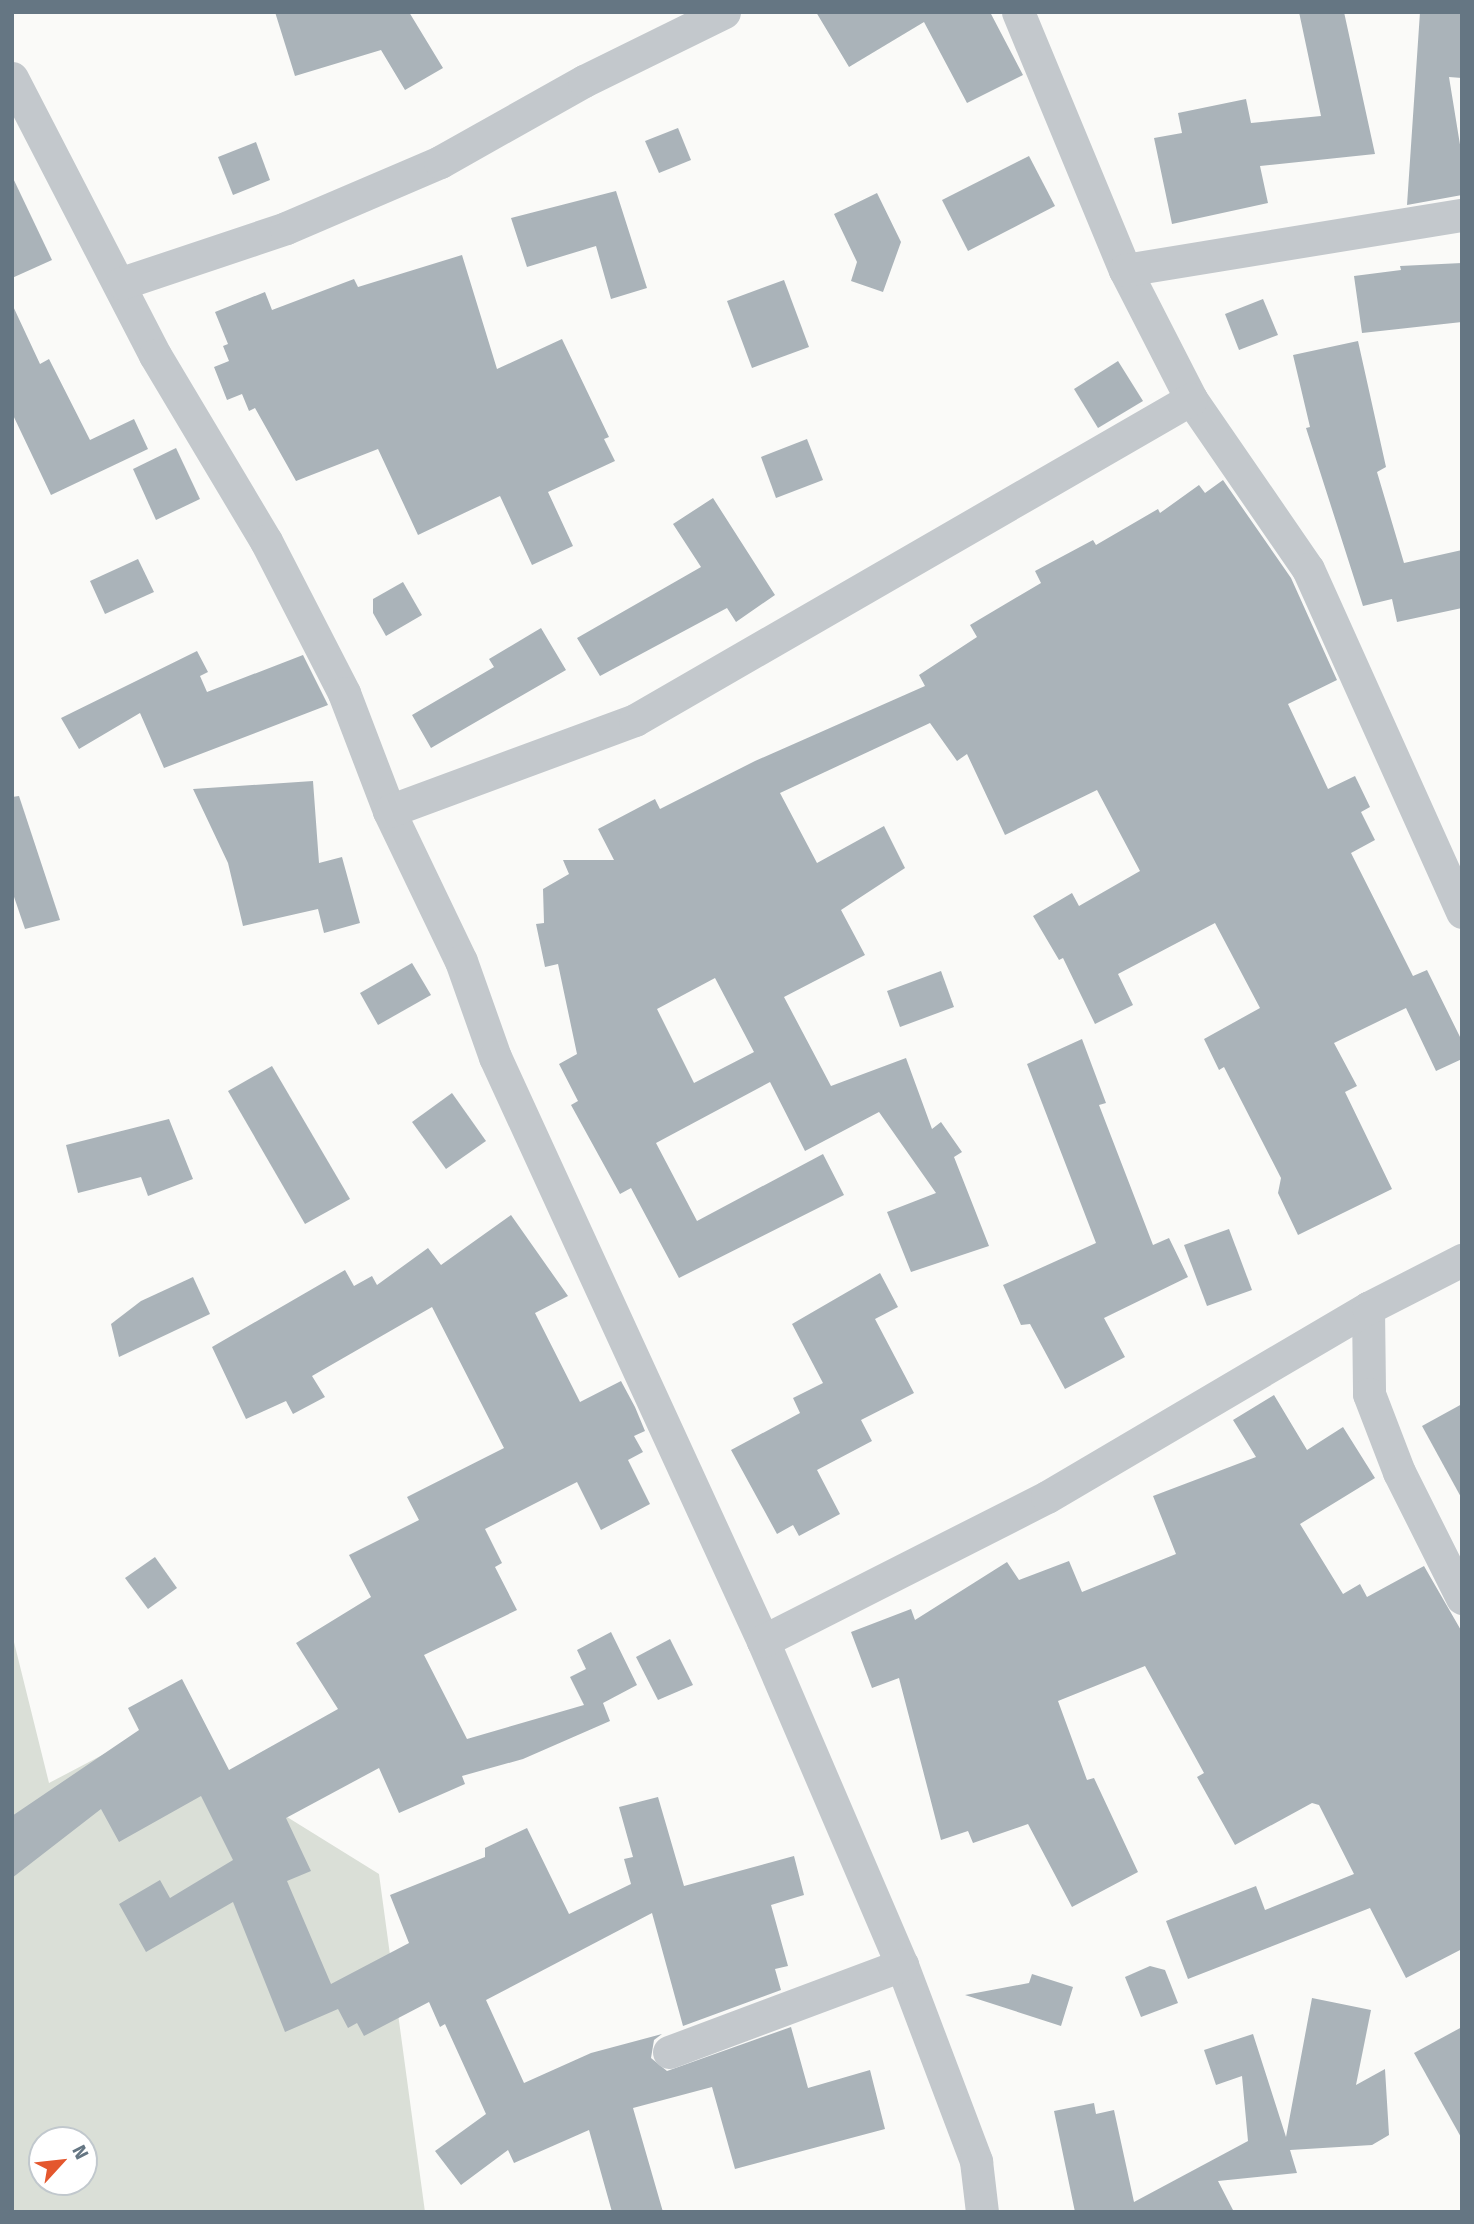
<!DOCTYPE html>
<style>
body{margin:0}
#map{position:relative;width:1474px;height:2224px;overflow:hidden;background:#fafaf8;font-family:"Fira Sans",sans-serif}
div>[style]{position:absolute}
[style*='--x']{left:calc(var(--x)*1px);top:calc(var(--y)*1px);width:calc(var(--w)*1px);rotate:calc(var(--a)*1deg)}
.green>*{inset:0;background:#dadfd7}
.building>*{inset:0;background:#aab3b9}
.street>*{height:33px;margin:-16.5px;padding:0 16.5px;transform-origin:16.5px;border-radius:16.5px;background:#c3c8cc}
span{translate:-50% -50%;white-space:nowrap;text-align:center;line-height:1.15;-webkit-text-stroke:7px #fff;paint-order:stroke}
.frame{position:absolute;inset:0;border:14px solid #657683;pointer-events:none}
.north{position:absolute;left:28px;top:2126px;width:70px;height:70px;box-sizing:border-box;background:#fff;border:2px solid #c1c8cd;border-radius:50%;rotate:63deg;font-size:19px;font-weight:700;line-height:28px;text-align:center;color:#657683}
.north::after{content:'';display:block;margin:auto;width:24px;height:32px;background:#e4572e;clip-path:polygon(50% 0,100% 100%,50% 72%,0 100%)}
</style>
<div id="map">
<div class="green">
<div style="clip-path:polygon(evenodd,12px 1634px,49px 1783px,148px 1731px,379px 1874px,425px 2212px,12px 2212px,12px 1634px,42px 2140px,84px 2140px,84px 2182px,42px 2182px,42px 2140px)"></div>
</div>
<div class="building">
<div style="clip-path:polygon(275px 12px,409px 12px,443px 68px,405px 90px,381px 50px,295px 76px)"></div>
<div style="clip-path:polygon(816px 12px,990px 12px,1023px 75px,967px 103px,924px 22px,849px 67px)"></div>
<div style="clip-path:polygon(1299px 12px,1344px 12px,1375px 154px,1260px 166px,1268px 203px,1172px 224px,1154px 138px,1182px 133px,1178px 113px,1246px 99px,1251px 123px,1321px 116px)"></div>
<div style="clip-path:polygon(1420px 12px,1462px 12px,1462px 78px,1449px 77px,1462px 157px,1462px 195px,1407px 205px)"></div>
<div style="clip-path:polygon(678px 128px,691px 160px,659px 173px,645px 141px)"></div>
<div style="clip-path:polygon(256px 142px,270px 180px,233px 195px,218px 157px)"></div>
<div style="clip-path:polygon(1029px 156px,1055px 206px,968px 251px,942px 200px)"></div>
<div style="clip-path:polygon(12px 176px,52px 260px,12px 278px)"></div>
<div style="clip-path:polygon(616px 191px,647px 288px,611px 299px,596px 246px,527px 267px,511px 218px)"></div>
<div style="clip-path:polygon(877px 193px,901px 242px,883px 292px,851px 281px,857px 262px,834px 214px)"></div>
<div style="clip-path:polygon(462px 255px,497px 369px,562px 339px,609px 437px,604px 439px,615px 461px,548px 492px,573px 546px,532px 565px,500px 496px,418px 535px,378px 449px,296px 481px,255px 408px,249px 411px,242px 394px,227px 400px,214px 367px,229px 361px,223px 346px,228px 344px,215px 312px,265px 292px,272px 310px,354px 279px,358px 287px)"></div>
<div style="clip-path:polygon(1462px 263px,1462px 322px,1362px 333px,1354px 276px,1401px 270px,1400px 266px)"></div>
<div style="clip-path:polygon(784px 280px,809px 347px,752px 368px,727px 301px)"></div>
<div style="clip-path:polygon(1263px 299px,1278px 335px,1239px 350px,1225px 314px)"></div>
<div style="clip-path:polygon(12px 304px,40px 364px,49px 359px,90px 440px,134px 419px,148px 449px,51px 495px,12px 413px)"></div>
<div style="clip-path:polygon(1358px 341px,1386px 467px,1377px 472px,1404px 563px,1462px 550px,1462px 608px,1397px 622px,1392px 599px,1363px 606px,1306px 428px,1310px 427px,1293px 355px)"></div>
<div style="clip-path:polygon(1118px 361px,1143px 401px,1098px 428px,1074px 389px)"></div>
<div style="clip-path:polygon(807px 439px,823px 480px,776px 498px,761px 457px)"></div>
<div style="clip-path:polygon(176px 448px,200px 499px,156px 520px,133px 469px)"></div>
<div style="clip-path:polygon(evenodd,1223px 480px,1291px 578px,1337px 680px,1288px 704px,1328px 789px,1355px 776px,1370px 807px,1361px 812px,1375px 840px,1351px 853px,1413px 976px,1427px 970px,1462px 1041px,1462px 1059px,1436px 1071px,1406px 1008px,1334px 1043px,1357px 1086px,1345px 1092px,1392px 1189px,1298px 1235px,1278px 1193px,1281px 1178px,1224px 1067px,1219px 1070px,1204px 1039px,1260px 1008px,1215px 923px,1118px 974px,1133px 1005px,1095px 1024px,1063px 958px,1059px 960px,1033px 916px,1072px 893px,1079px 906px,1140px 871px,1097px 790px,1005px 835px,967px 754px,957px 761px,930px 723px,780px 793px,817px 863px,884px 826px,905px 868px,841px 910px,865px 955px,784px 997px,831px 1086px,906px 1058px,932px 1129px,941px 1122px,962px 1152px,954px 1157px,989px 1246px,911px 1272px,887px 1212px,936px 1193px,879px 1112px,805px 1151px,770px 1082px,656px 1143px,697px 1221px,823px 1154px,844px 1195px,679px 1278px,631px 1188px,620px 1194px,571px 1105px,578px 1101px,559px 1064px,577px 1054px,558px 964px,545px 967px,536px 924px,544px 923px,543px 889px,569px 874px,563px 860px,614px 860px,598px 829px,655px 799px,660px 809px,755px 761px,925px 686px,919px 675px,977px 637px,970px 625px,1041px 583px,1035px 571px,1093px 540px,1096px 545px,1158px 509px,1160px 513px,1199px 485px,1205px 493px,1223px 480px,715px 978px,754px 1052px,694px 1083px,657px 1009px,715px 978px)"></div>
<div style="clip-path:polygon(713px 498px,775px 595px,736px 622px,727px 608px,600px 676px,577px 638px,701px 567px,673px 524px)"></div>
<div style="clip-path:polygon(138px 559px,154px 592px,105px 614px,90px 581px)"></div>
<div style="clip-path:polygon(403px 582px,422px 615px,386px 636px,373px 613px,373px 599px)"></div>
<div style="clip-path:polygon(541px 628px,566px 670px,431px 748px,412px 715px,494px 667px,489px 659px)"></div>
<div style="clip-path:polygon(197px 651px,208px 672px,200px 676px,207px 692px,303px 655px,328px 705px,164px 768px,140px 713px,79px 749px,61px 718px)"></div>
<div style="clip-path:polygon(313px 781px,319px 863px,342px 857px,360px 923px,324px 933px,318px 909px,243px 926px,228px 863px,193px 789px)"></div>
<div style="clip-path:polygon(19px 796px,60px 920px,25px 929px,12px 891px,12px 797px)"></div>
<div style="clip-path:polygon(412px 963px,431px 995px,378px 1025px,360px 993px)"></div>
<div style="clip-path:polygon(941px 971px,954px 1007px,900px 1027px,887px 991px)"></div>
<div style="clip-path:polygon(1082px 1039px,1106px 1103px,1099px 1105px,1153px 1245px,1169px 1238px,1188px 1277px,1104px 1318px,1125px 1357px,1065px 1389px,1030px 1324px,1021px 1325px,1003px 1285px,1096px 1243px,1027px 1064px)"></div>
<div style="clip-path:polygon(272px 1066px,350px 1199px,305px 1224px,228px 1091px)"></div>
<div style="clip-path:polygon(452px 1093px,486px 1141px,446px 1169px,412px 1122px)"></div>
<div style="clip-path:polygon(169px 1119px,193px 1179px,148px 1196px,141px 1177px,78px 1193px,66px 1145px)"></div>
<div style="clip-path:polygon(511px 1215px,568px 1296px,535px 1313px,580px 1402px,621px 1381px,635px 1407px,645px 1431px,634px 1436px,643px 1452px,628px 1460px,650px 1504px,601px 1530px,577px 1482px,485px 1529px,502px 1563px,495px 1567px,517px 1610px,424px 1655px,467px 1739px,584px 1705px,570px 1677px,586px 1669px,577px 1650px,611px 1632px,637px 1685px,603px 1703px,610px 1721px,523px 1759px,462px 1776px,465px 1784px,399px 1813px,379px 1768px,286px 1818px,311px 1871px,287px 1881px,331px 1984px,409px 1943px,390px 1895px,485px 1857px,485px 1848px,527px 1828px,569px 1914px,631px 1884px,624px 1859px,633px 1857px,619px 1807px,658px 1797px,684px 1886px,794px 1856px,804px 1895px,771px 1905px,788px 1966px,775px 1969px,781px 1990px,683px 2026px,652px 1913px,486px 2000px,524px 2083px,591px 2053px,662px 2034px,654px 2040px,651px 2058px,667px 2071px,791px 2027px,808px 2088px,870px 2070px,885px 2129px,735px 2169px,712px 2087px,633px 2108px,663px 2212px,612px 2212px,589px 2130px,514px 2163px,508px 2150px,461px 2185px,435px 2151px,486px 2114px,445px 2024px,440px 2027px,429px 2002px,364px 2036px,357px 2023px,348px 2028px,338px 2009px,285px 2032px,233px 1902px,146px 1952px,119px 1904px,160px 1880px,170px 1898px,233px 1860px,201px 1796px,119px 1842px,101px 1809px,12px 1878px,12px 1816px,139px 1730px,128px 1708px,182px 1679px,229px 1770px,338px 1709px,296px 1643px,371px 1597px,349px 1555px,419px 1520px,407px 1497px,504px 1448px,432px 1307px,312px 1376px,325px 1397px,293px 1414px,286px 1401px,246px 1419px,212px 1347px,345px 1270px,354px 1286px,372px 1276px,377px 1285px,428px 1248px,441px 1265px)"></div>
<div style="clip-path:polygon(1229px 1229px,1252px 1290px,1207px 1306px,1184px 1245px)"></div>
<div style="clip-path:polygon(880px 1273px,898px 1307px,875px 1319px,914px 1393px,861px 1420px,872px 1441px,817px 1470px,840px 1514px,799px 1536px,793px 1525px,777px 1534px,731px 1450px,800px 1413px,793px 1398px,823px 1383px,792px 1324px)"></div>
<div style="clip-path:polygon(193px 1277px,210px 1314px,119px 1357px,111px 1324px,141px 1301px)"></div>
<div style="clip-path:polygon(1274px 1395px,1307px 1450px,1343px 1427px,1375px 1478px,1300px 1524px,1343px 1594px,1360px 1584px,1367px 1597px,1424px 1566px,1462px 1632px,1462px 1949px,1406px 1978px,1370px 1908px,1188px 1979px,1166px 1921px,1256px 1886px,1265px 1910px,1354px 1874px,1319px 1805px,1312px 1803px,1235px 1845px,1197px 1777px,1204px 1773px,1145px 1666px,1058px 1701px,1087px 1780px,1094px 1778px,1138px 1872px,1072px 1907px,1028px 1824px,973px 1843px,968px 1831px,941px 1840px,899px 1678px,872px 1688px,851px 1632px,911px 1609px,915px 1620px,1007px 1562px,1019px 1580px,1069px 1561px,1082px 1592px,1176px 1554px,1153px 1496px,1256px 1457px,1233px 1420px)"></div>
<div style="clip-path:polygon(1462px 1404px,1462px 1499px,1422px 1426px)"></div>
<div style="clip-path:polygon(155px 1557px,177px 1588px,148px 1609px,125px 1578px)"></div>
<div style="clip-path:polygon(670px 1639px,693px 1685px,658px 1700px,636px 1657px)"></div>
<div style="clip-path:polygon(1150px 1966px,1165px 1970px,1178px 2003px,1141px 2017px,1125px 1977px)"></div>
<div style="clip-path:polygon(1032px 1974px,1073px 1987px,1061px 2026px,965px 1995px,1029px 1983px)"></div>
<div style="clip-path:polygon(1312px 1998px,1371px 2010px,1356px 2085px,1385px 2069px,1389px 2135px,1372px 2145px,1290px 2150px,1297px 2173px,1218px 2181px,1234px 2212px,1075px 2212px,1054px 2111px,1094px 2103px,1096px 2114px,1114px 2110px,1134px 2202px,1248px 2141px,1242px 2076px,1216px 2085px,1204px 2050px,1253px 2034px,1286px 2137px)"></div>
<div style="clip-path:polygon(1462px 2027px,1462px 2139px,1414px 2053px)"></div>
</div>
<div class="street">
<div style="--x:1018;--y:12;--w:279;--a:67.5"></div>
<div style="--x:1125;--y:270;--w:145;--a:62.9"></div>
<div style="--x:1191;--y:399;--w:206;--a:55.5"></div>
<div style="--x:1308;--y:569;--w:376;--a:65.8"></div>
<div style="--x:12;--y:78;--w:312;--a:62.7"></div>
<div style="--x:155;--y:355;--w:217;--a:59.2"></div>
<div style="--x:266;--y:541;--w:171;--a:62.8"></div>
<div style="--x:344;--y:693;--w:126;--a:69.1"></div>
<div style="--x:389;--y:811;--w:166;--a:64.4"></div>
<div style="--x:461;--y:961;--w:102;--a:70.5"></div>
<div style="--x:495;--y:1057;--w:643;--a:65.35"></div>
<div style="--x:763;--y:1641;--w:353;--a:66.8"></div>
<div style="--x:902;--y:1965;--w:210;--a:69.3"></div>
<div style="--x:976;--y:2161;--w:51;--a:83.3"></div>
<div style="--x:1125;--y:270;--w:341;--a:-9.3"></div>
<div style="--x:122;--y:283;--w:173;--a:-18.5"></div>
<div style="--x:286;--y:228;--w:168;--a:-23.2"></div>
<div style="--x:440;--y:162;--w:165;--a:-29.4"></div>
<div style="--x:584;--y:81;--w:156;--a:-26.2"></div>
<div style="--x:389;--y:811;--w:262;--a:-20.3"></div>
<div style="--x:635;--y:720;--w:642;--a:-30"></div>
<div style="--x:1368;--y:1308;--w:86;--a:89.3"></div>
<div style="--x:1369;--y:1394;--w:84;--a:69"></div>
<div style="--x:1399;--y:1472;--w:141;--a:63.4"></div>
<div style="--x:763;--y:1641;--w:318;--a:-26.9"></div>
<div style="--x:1047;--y:1497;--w:373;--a:-30.5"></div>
<div style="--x:1368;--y:1308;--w:106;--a:-27.1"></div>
<div style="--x:669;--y:2052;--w:249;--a:-20.5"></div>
</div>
<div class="frame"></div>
<div class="north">N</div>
</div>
